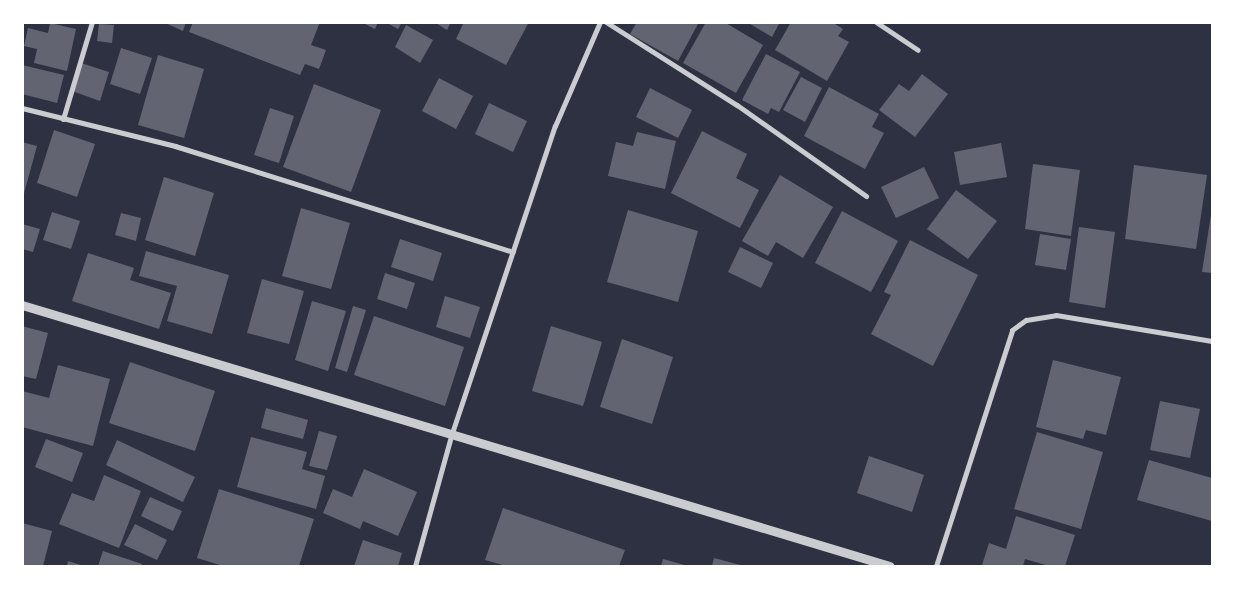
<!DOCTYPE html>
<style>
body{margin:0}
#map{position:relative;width:1235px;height:589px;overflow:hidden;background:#2d3142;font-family:Raleway,sans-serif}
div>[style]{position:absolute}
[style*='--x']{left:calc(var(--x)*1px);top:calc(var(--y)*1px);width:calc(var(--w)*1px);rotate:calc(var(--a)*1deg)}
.building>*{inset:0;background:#626471}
.minor>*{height:5px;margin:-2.5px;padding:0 2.5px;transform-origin:2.5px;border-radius:2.5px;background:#caccd0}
.tertiary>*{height:9px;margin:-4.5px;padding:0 4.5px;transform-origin:4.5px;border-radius:4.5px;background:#caccd0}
span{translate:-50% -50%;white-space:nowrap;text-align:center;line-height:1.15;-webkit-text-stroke:4.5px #fff;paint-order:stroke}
.frame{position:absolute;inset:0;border:24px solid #fff;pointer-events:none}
</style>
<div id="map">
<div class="building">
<div style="clip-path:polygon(163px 22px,186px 22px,183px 31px)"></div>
<div style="clip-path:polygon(193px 22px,320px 22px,311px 45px,326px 50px,319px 69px,305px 64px,300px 75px,189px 32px)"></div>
<div style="clip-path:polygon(361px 22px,378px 22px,375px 29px)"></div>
<div style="clip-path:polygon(385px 22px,402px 22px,398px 29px)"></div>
<div style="clip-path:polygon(434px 22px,451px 22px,447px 30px)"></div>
<div style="clip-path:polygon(464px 22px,529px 22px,506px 65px,456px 39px)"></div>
<div style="clip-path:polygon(637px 22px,699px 22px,678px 61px,630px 34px)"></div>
<div style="clip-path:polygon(706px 22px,724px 22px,763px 45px,736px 93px,683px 63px)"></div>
<div style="clip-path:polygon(747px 22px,780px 22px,772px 37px)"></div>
<div style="clip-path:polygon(791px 22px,832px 22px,843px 29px,838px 36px,849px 42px,827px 81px,775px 50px)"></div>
<div style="clip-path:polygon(50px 23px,76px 29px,67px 71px,34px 63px,37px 49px,24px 46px,28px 28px,48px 33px)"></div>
<div style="clip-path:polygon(99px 24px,114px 25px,112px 43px,97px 41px)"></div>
<div style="clip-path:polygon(406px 25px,433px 40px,420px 63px,395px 47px)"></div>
<div style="clip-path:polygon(121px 48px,152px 58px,140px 94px,110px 84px)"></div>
<div style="clip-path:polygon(766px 54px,800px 72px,779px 112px,771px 108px,768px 114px,742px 100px)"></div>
<div style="clip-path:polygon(158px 55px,204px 69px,184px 138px,138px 125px)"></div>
<div style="clip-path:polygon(81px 63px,109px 72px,100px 101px,72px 91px)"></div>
<div style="clip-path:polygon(22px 65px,64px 75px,57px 103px,22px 94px)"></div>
<div style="clip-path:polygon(922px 74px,948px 94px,915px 137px,879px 110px,899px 84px,909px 91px)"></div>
<div style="clip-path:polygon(801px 77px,822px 88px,805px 122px,783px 110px)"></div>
<div style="clip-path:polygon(439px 78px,473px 96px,456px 129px,422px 111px)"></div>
<div style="clip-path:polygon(314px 84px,381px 110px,351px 192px,283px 167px)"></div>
<div style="clip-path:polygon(829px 87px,879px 114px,872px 127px,884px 133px,865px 169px,804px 136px)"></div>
<div style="clip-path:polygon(650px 88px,692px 110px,678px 138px,636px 117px)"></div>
<div style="clip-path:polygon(489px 103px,527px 121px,513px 152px,475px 134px)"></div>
<div style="clip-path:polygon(270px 108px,294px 116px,279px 163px,254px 155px)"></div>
<div style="clip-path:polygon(54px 130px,95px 144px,77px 197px,37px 183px)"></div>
<div style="clip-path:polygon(702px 131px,747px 154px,736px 178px,759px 190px,740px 228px,671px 193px)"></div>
<div style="clip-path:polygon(637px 132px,676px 141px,665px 189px,608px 176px,616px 142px,633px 146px)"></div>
<div style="clip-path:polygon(22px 142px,37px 146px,23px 197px,22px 197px)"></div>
<div style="clip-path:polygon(1001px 143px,1007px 177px,960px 185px,954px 152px)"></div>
<div style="clip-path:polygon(1033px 164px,1080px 170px,1071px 236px,1025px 229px)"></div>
<div style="clip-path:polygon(1134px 165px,1207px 175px,1196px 249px,1125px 239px)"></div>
<div style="clip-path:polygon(924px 167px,939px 198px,896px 218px,881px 187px)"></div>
<div style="clip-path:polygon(780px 175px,833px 207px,803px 258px,776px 242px,768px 256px,742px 241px)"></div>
<div style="clip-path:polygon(164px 177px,214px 193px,195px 256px,145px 240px)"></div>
<div style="clip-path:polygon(956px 190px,997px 221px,968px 259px,927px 229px)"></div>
<div style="clip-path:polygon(301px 208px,350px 223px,331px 289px,282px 276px)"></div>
<div style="clip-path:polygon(1212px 208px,1212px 273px,1202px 272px)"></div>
<div style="clip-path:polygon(628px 210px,698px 231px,678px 302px,607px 282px)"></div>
<div style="clip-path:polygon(842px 211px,898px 241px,871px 292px,815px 263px)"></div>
<div style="clip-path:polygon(52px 212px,80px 221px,71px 249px,43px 240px)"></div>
<div style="clip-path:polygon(121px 213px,141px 218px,136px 241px,115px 235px)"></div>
<div style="clip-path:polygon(22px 224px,40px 229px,33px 252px,22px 249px)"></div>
<div style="clip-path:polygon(1079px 227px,1115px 232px,1105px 308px,1069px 302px)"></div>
<div style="clip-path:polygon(1040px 234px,1071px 239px,1066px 270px,1035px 265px)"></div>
<div style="clip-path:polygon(400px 239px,442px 253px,433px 281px,391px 267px)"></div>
<div style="clip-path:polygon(910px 240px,978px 275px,933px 366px,871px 334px,891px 295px,884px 292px)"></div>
<div style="clip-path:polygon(740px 247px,773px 263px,761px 288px,728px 272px)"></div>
<div style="clip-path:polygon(146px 251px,229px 275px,212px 334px,167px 321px,177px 286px,139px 276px)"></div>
<div style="clip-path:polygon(88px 253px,134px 268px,130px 280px,171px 293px,159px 329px,72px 301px)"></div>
<div style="clip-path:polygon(385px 273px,415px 283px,407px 309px,377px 299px)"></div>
<div style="clip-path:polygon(262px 279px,304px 291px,289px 344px,247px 333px)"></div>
<div style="clip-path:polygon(445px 296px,480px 307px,470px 338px,436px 327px)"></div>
<div style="clip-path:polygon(312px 301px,346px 311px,328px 371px,295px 360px)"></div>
<div style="clip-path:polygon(353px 306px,366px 310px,347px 372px,335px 368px)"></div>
<div style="clip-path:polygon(374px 316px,464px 347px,445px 406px,354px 375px)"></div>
<div style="clip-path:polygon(22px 326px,48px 333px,36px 379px,22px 376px)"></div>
<div style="clip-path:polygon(551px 326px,602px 342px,583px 406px,532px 391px)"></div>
<div style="clip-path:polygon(622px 339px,673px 357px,652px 424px,600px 407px)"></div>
<div style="clip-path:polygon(1053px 360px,1121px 377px,1106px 435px,1086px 430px,1083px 439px,1036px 427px)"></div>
<div style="clip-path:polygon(130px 362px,215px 391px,195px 451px,109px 423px)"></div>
<div style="clip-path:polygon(58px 365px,110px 379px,93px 446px,22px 427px,22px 391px,49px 398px)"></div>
<div style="clip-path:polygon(1160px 401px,1200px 409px,1190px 458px,1150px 450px)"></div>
<div style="clip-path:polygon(266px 408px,308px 420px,303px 439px,261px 428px)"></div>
<div style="clip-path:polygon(319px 431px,337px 436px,327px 470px,309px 466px)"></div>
<div style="clip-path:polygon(1037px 432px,1103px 452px,1081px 529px,1014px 509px)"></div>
<div style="clip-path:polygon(251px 437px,307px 452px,302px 469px,325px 476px,316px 509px,237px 487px)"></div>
<div style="clip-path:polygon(46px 439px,83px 453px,72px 482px,35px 467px)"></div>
<div style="clip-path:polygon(117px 440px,195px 477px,183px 502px,106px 465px)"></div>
<div style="clip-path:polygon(869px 456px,924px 475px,912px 512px,857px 493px)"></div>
<div style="clip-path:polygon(1149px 460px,1212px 478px,1212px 521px,1137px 500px)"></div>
<div style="clip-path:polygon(364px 469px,417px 492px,398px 536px,363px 521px,360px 529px,323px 513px,333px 489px,352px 497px)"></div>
<div style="clip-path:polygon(104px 475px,141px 491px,119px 548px,59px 524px,72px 493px,94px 501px)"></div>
<div style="clip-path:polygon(219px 489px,314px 519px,299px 566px,223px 566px,197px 558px)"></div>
<div style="clip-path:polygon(150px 497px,182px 511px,173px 531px,141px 516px)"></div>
<div style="clip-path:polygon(503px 508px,625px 550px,619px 566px,506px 566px,485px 560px)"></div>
<div style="clip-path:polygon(1016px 516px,1075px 535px,1065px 566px,1049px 566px,1025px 559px,1023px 566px,982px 565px,989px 543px,1006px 549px)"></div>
<div style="clip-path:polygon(22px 523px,52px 531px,43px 566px,22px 566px)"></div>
<div style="clip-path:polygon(135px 524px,167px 540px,157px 560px,124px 545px)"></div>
<div style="clip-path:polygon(363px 540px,402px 553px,398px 566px,354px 566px)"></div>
<div style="clip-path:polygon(103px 551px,142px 564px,141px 566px,98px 566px)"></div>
<div style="clip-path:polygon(714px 558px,744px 566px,712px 566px)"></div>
<div style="clip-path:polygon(663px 559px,688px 566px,661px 566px)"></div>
<div style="clip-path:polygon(68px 561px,84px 566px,67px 566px)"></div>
</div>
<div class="minor">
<div style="--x:606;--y:22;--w:155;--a:32.4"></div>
<div style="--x:737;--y:105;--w:158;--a:35.2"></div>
<div style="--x:876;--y:22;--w:50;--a:33.7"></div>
<div style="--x:22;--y:108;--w:158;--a:13.9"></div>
<div style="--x:175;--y:146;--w:354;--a:17.4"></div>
<div style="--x:63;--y:119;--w:101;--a:-73.4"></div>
<div style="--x:415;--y:566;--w:138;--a:-74.5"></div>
<div style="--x:452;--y:433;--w:324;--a:-71.5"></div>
<div style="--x:555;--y:126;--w:113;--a:-66.6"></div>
<div style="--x:936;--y:566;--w:248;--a:-72.1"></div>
<div style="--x:1012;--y:330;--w:17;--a:-36"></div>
<div style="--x:1026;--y:320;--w:30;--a:-9"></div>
<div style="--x:1056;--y:315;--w:158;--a:9.5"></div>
</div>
<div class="tertiary">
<div style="--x:22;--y:305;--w:906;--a:16.74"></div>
</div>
<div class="frame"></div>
</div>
